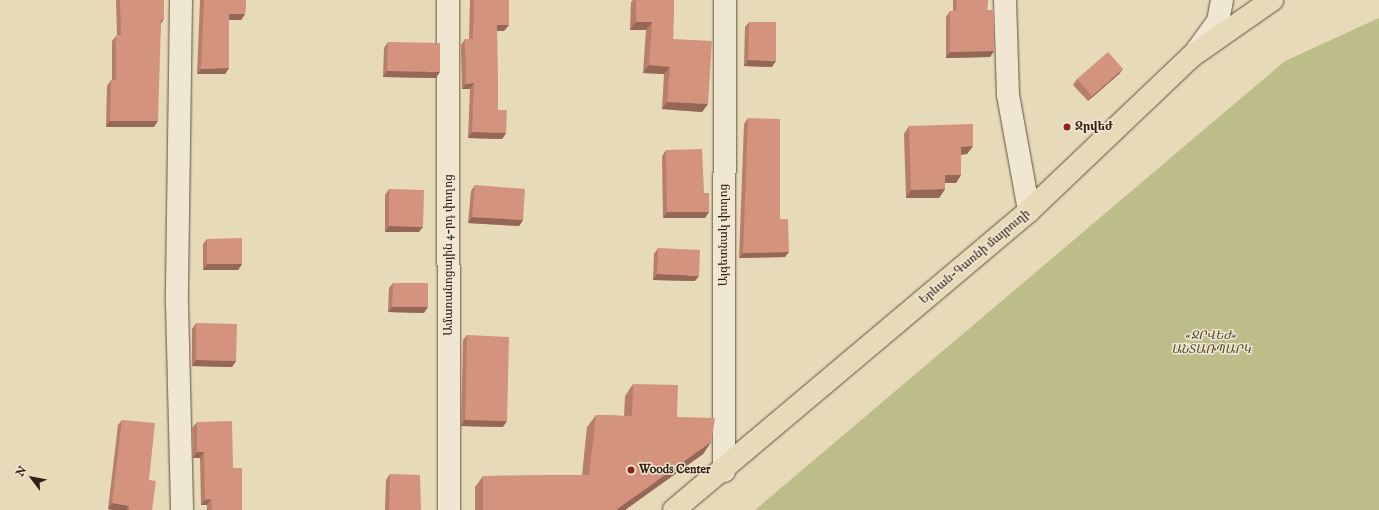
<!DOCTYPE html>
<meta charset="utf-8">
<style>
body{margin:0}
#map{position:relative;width:1379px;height:510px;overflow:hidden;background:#e6dab9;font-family:"IM FELL English","Noto Serif Armenian",serif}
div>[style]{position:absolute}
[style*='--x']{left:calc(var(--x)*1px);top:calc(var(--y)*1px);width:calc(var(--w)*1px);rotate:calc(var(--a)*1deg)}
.green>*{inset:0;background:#bdbd8a}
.roads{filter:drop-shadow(0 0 1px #604e3c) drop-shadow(0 0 1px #604e3c)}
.street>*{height:22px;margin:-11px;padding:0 11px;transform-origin:11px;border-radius:11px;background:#efe7d2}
.secondary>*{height:22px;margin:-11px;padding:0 11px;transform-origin:11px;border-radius:11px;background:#efe7d2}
.primary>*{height:22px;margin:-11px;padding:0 11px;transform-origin:11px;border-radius:11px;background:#e6dab9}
.wall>*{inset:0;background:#b67e6b}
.shaded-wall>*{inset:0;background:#946757}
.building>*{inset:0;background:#d4937c}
.dots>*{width:11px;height:11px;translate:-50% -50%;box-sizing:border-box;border:2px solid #efe7d2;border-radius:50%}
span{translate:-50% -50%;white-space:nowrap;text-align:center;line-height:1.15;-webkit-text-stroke:3px #efe7d2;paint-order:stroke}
.poi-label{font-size:12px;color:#332013;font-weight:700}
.left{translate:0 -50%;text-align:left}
.street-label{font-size:12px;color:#332013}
.park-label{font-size:12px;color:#564731;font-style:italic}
.north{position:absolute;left:12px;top:458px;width:40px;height:40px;-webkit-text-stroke:3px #efe7d2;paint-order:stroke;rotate:302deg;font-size:11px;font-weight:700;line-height:16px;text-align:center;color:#332013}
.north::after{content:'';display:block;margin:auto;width:14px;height:18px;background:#332013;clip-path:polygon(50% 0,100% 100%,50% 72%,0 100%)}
</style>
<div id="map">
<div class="green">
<div style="clip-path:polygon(1379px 18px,1379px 510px,755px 510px,1285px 61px)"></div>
</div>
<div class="roads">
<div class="street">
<div style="--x:181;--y:0;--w:304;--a:90.8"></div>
<div style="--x:177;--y:304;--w:206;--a:88.6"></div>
<div style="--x:448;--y:0;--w:510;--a:89.89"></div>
<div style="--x:1005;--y:0;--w:95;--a:88.2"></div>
<div style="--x:1008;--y:95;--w:118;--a:79.7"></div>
<div style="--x:724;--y:471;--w:471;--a:-89.9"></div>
</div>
<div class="secondary">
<div style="--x:1195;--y:53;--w:39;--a:-54"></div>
<div style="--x:1218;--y:21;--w:21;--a:-79"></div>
</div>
<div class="primary">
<div style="--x:674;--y:510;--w:464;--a:-40.1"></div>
<div style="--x:1029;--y:211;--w:225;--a:-43.6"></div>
<div style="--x:1192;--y:56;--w:98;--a:-35"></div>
</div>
</div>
<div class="wall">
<div style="clip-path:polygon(116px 0,164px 0,161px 24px,154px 127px,106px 127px,107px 86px,111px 80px,112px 80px,112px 41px,117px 35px)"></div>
<div style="clip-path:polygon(200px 0,246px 0,245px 14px,241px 20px,229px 20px,229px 68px,225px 74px,197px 74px)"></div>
<div style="clip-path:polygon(470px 0,509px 0,504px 31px,497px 31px,498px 110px,506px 133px,502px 139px,468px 138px,470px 89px,462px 89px,461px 49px,461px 45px,465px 39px,469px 39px)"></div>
<div style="clip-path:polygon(633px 0,674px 0,673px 39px,708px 104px,702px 112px,662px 109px,664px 74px,643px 73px,646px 30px,630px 30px,631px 2px)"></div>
<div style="clip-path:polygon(953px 0,988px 0,987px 10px,994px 51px,990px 57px,946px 58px,946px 17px,950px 11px,953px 11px)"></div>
<div style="clip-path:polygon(749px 22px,772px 67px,744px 66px,745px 27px)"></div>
<div style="clip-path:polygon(388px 42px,436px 78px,383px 77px,384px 48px)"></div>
<div style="clip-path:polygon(1123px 69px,1119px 74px,1088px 101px,1073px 85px,1077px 79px)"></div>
<div style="clip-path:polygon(748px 118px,780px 219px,785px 257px,739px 258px,744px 124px)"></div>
<div style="clip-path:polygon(909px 126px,973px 146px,967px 154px,961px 155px,961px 175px,956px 183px,945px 183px,945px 189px,939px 198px,906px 198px,904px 134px)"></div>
<div style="clip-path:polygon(666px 150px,704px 193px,705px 218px,663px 218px,662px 156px)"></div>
<div style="clip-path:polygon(475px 185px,523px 220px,519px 226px,468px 223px,471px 191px)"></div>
<div style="clip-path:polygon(389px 189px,419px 232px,385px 232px,385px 195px)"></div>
<div style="clip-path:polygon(207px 239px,242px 264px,238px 270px,203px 270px,203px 244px)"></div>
<div style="clip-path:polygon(658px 248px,695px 281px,653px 280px,654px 254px)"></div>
<div style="clip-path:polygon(393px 283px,424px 313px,388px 312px,389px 288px)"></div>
<div style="clip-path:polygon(196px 323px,236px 361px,232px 367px,192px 366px,192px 329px)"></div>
<div style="clip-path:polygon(467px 335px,503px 427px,461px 426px,463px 340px)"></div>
<div style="clip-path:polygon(633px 384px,711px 442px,703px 454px,625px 510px,475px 510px,475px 487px,483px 476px,582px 475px,587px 427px,596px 415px,624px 416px,625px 396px)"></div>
<div style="clip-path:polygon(122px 420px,149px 480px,152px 510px,113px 510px,108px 509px,118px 425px)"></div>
<div style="clip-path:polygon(197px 422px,233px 468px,242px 510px,207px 510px,207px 505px,201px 505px,200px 458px,193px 458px,192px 428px)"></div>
<div style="clip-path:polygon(390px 474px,421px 510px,385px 510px,386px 480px)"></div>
</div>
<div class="shaded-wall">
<div style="clip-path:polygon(229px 14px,245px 14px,241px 20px,225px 20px)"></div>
<div style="clip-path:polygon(164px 19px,160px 25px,161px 20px)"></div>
<div style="clip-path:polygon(636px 22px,652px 22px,646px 30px,630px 30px)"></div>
<div style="clip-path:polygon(497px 25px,509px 25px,504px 31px,493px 31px)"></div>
<div style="clip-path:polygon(994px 51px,990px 57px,946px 58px,950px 52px)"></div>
<div style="clip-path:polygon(748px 60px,776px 61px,772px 67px,744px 66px)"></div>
<div style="clip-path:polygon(649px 65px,670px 67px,664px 74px,643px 73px)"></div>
<div style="clip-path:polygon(229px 68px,225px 74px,197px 74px,201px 69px)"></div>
<div style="clip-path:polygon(1123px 69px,1119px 74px,1088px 101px,1092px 96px)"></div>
<div style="clip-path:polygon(387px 71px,440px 72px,436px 78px,383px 77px)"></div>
<div style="clip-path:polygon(474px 83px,470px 89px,462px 89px,466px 84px)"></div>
<div style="clip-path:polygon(667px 102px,708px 104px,702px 112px,662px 109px)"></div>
<div style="clip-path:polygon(110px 121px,158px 121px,154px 127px,106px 127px)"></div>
<div style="clip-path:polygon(472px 132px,506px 133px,502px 139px,468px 138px)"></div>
<div style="clip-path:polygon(973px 146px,967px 154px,955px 155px,961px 147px)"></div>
<div style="clip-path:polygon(945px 175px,961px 175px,956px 183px,939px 183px)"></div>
<div style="clip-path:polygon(945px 189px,939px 198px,906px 198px,911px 190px)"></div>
<div style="clip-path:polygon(667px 212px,709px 212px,705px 218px,663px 218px)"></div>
<div style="clip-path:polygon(472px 217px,523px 220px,519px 226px,468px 223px)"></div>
<div style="clip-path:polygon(389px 226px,423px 227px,419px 232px,385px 232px)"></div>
<div style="clip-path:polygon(789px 252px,785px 257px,739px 258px,743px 253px)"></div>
<div style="clip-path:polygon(207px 264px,242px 264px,238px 270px,203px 270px)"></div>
<div style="clip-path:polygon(657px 274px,699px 276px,695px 281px,653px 280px)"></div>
<div style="clip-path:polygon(392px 307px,428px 307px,424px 313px,388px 312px)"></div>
<div style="clip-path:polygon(196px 360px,236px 361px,232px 367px,192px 366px)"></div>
<div style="clip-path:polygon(465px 420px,507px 421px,503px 427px,461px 426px)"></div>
<div style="clip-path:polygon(711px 442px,703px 454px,625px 510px,616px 510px)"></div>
<div style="clip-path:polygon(197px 452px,204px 452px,200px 458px,193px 458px)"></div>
<div style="clip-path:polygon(211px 499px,207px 505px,201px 505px,205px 500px)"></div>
<div style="clip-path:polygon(112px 503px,129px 506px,126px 510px,113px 510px,108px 509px)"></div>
</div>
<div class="building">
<div style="clip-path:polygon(120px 0,164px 0,164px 19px,161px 20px,158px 121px,110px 121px,111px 80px,116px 80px,116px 35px,121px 35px)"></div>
<div style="clip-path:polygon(204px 0,246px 0,245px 14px,229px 14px,229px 68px,201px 69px)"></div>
<div style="clip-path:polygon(474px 0,509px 0,509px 25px,497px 25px,498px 110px,507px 110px,506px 133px,472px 132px,474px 83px,466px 84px,465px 43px,465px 39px,473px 39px)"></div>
<div style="clip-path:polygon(636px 0,674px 0,673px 39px,712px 41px,708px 104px,667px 102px,670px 67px,649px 65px,652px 22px,636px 22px)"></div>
<div style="clip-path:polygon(957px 0,988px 0,987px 10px,994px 10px,994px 51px,950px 52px,950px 11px,956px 11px)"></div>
<div style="clip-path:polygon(749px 22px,776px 22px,776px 61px,748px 60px)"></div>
<div style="clip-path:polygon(388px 42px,440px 43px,440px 72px,387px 71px)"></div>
<div style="clip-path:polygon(1108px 52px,1123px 69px,1092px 96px,1077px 79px)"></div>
<div style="clip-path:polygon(748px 118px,780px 119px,780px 219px,788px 219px,789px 252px,743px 253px)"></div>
<div style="clip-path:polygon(973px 124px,973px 146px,961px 147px,961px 175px,945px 175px,945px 189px,911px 190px,909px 126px)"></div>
<div style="clip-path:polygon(702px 149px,704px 193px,709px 193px,709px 212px,667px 212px,666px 150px)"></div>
<div style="clip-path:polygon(475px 185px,525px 189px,523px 220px,472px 217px)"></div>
<div style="clip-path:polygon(389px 189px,424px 190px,423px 227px,389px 226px)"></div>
<div style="clip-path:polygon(242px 238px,242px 264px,207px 264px,207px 239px)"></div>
<div style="clip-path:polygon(658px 248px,700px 250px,699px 276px,657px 274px)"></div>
<div style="clip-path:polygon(393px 283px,428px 283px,428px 307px,392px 307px)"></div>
<div style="clip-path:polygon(196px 323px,237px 324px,236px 361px,196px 360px)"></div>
<div style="clip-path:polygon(467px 335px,509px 337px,507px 421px,465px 420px)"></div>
<div style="clip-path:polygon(633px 384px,678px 385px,677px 417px,715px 418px,711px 442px,616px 510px,483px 510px,483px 476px,589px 475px,596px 415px,632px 416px)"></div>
<div style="clip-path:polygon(122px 420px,155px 423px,149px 480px,156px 481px,152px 510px,129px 510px,129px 506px,112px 503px)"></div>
<div style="clip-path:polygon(232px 421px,233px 468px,242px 468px,242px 510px,212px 510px,211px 499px,205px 500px,204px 452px,197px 452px,197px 422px)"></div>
<div style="clip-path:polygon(390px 474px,420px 475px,421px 510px,389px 510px)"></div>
</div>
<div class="dots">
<div style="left:1067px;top:127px;background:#8f2418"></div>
<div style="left:631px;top:470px;background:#8f2418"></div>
</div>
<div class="poi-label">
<span class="left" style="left:1075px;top:127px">Ջրվեժ</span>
<span class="left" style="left:639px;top:470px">Woods Center</span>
</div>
<div class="street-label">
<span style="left:724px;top:235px;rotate:-90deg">Այգետնակ փողոց</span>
<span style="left:449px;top:255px;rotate:-90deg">Ամառանոցային 4-րդ փողոց</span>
<span style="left:975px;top:257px;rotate:-40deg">Երևան-Գառնի մայրուղի</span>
</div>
<div class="park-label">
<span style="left:1211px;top:343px">«ՋՐՎԵԺ»<br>ԱՆՏԱՌՊԱՐԿ</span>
</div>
<div class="north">N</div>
</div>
